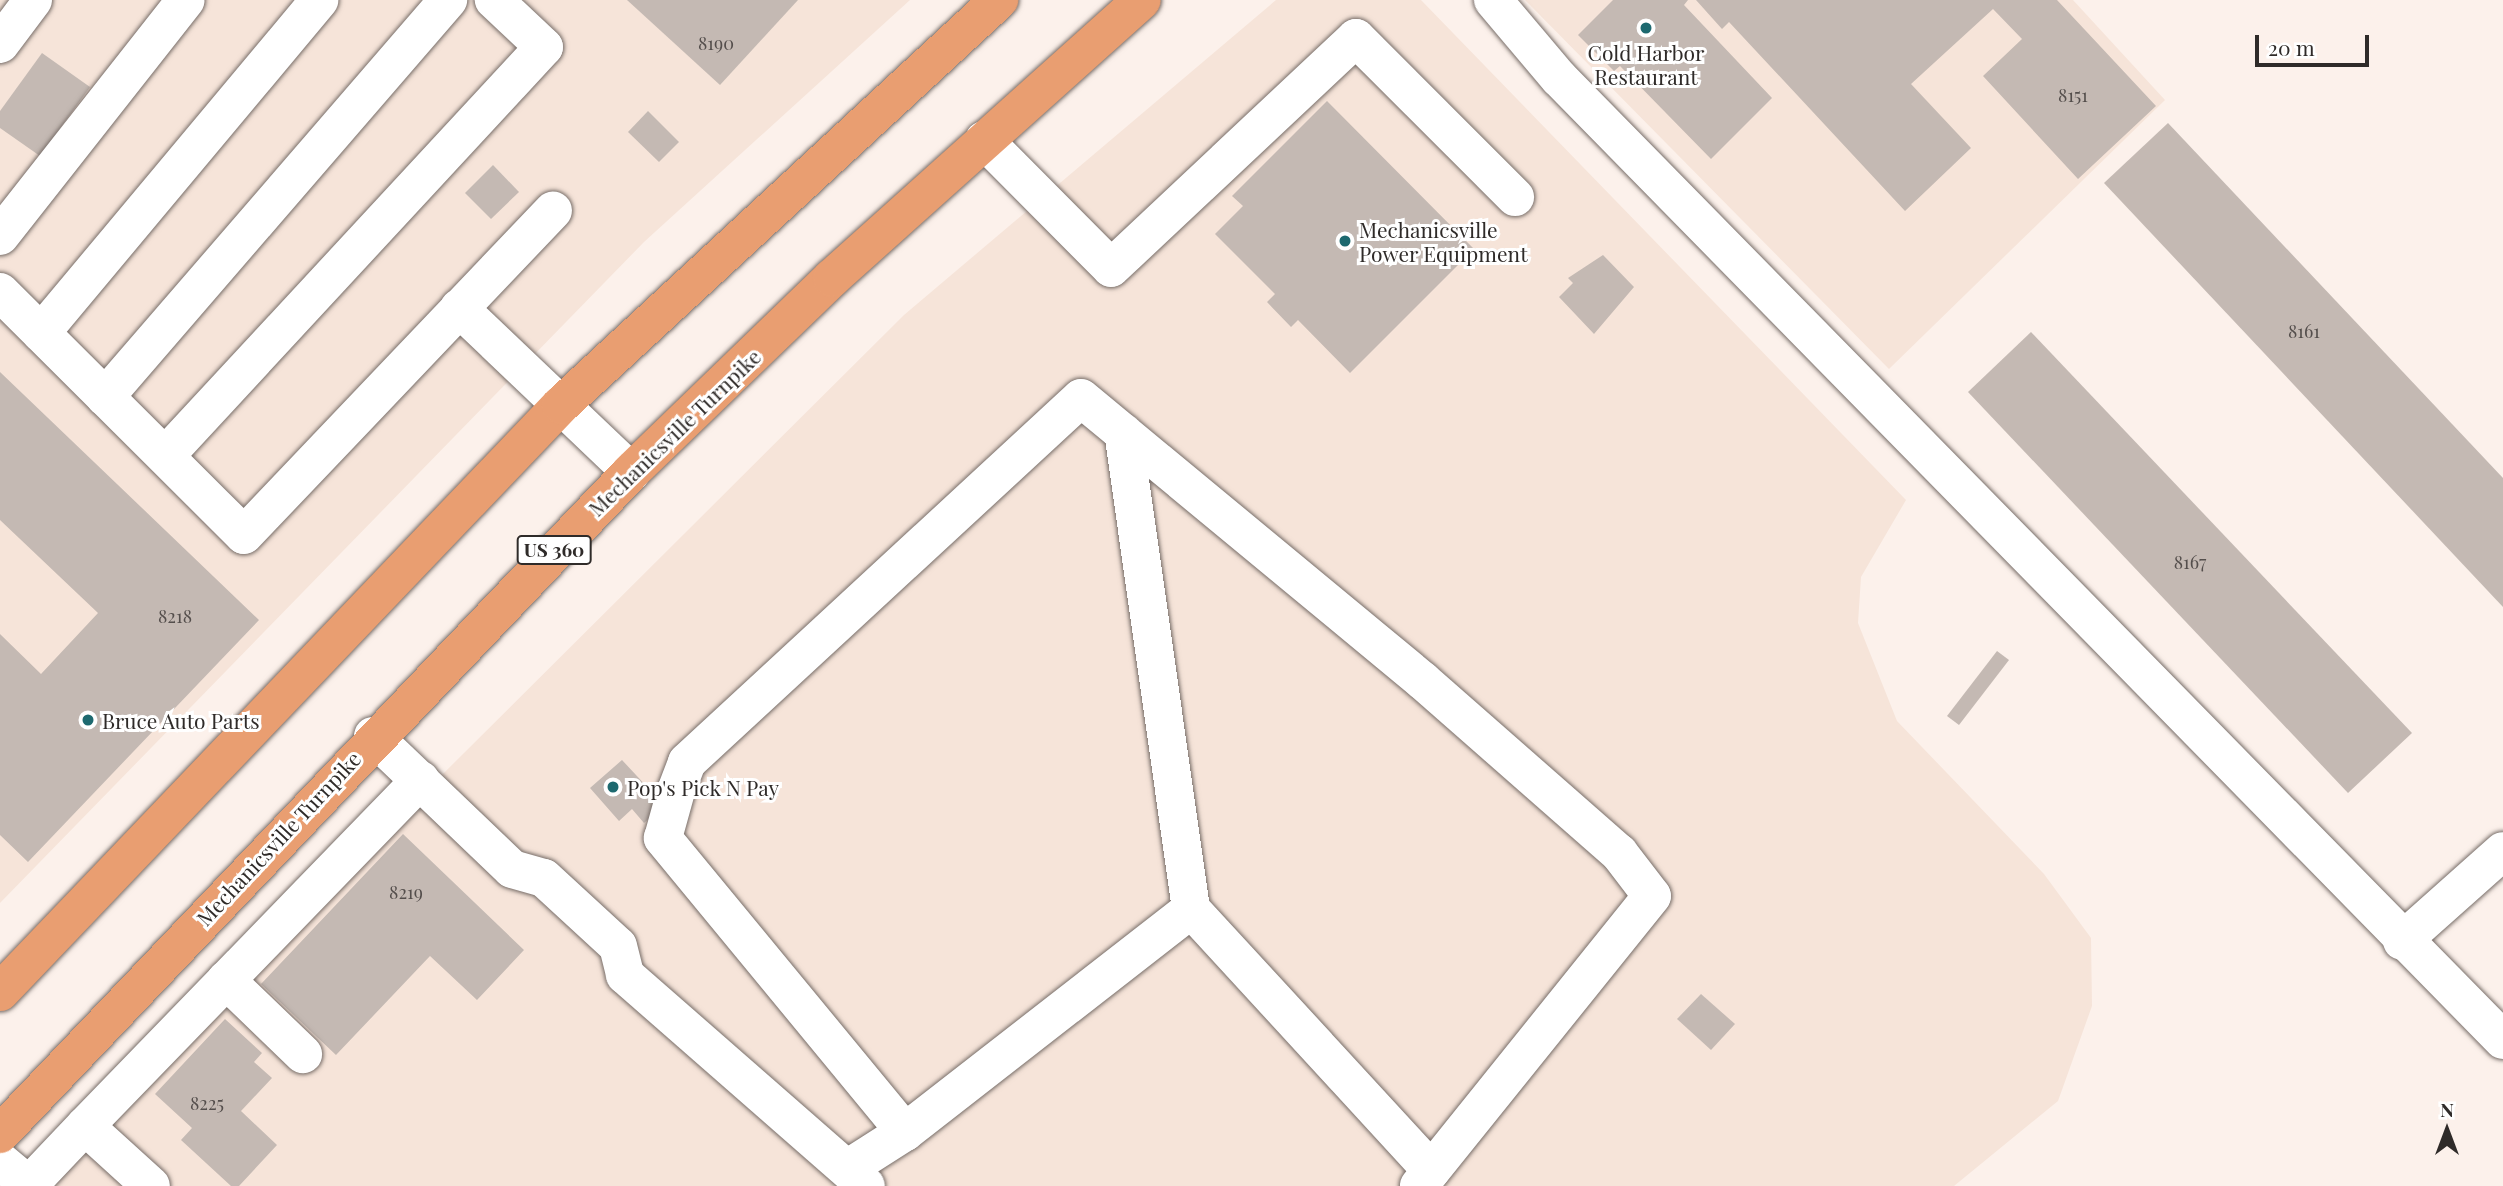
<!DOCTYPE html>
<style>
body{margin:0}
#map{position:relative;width:2503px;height:1186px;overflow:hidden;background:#fcf1eb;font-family:"Playfair Display",serif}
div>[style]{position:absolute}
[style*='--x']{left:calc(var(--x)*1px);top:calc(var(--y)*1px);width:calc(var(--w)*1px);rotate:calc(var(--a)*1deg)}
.built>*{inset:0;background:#f6e4d9}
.building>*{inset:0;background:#c4b9b3}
.roads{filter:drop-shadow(0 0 2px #776d68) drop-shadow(0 0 2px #776d68)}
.minor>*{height:38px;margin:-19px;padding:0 19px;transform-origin:19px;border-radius:19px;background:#fff}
.highway>*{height:38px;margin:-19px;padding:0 19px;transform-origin:19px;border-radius:19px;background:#e99e71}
.dots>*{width:19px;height:19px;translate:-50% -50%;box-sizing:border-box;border:4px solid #fff;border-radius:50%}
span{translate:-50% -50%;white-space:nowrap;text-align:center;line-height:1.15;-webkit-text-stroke:6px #fff;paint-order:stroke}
.number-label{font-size:18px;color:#544e4c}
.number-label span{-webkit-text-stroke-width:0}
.shield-label span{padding:2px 5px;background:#fff;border:2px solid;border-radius:5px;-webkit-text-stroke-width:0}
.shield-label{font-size:19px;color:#2f2b29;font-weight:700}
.poi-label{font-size:21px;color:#2f2b29}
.left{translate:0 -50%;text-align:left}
.street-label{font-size:21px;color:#2f2b29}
.north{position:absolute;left:2412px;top:1095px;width:70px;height:70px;-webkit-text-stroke:5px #fff;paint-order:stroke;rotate:0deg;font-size:19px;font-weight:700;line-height:28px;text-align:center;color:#2f2b29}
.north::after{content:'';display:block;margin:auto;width:24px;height:32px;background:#2f2b29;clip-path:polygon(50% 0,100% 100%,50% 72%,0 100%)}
.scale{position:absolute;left:2255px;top:35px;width:114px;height:32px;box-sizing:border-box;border:4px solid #2f2b29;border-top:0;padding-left:9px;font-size:21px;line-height:24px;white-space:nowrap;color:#2f2b29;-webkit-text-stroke:5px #fff;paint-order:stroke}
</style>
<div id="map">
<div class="built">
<div style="clip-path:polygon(0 0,910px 0,644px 242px,0 903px)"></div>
<div style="clip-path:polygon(1276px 0,1421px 0,1906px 500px,1861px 577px,1858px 623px,1897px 721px,2044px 874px,2091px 938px,2092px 1006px,2058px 1101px,1954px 1186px,29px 1186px,904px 315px)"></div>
<div style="clip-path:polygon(1525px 0,2073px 0,2165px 100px,1889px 369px)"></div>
</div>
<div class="building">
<div style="clip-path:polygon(627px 0,798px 0,720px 85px)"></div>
<div style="clip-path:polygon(1613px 0,1688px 0,1684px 5px,1772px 98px,1711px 159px,1620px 66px,1614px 71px,1578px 35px)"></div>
<div style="clip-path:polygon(1696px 0,2057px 0,2156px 106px,2078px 179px,1983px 76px,2022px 39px,1993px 9px,1911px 84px,1971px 148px,1905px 211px,1729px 22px,1722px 29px)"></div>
<div style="clip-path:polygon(42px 53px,90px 87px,40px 156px,0 128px,0 111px)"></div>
<div style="clip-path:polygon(1327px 101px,1474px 249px,1350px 373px,1298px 320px,1291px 327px,1267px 302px,1275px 294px,1215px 234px,1243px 206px,1232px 196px)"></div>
<div style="clip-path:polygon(648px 111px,679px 142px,659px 162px,628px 132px)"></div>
<div style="clip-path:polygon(2168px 123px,2503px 478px,2503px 607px,2104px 183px)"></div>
<div style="clip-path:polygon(493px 165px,519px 192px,491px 219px,465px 193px)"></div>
<div style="clip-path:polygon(1603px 255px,1634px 287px,1594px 334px,1559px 297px,1573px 283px,1568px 278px)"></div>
<div style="clip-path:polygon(2031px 332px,2412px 733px,2348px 793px,1968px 392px)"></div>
<div style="clip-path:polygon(0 372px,259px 620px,28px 862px,0 835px,0 634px,41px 674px,98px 613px,0 520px)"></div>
<div style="clip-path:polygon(1997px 651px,2009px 660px,1959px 725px,1947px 716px)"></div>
<div style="clip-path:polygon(622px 760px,664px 805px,644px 823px,632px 809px,619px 821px,590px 788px)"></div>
<div style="clip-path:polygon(403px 834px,524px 950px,477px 1000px,430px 956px,336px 1055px,261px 984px)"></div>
<div style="clip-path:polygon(1701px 994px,1735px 1024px,1711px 1050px,1677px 1019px)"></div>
<div style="clip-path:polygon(225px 1019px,262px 1053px,254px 1062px,272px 1078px,241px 1111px,277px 1145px,239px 1186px,231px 1186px,181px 1140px,192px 1128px,155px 1094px)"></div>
</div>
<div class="roads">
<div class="minor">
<div style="--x:1493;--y:0;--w:102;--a:49.8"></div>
<div style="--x:1559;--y:78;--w:1348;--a:45.54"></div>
<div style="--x:0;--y:44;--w:55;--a:-53.1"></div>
<div style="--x:984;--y:140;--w:180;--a:45.2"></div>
<div style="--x:1111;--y:268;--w:336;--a:-43.2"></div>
<div style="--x:1356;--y:38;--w:225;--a:45"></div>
<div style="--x:0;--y:236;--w:300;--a:-51.8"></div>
<div style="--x:0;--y:292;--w:344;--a:44.9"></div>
<div style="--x:244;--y:535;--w:448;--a:-46.4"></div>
<div style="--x:459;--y:308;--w:238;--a:43.6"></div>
<div style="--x:41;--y:333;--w:434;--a:-50.1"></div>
<div style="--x:105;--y:397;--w:525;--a:-49.17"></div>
<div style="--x:166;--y:455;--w:556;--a:-47.19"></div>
<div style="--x:544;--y:47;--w:69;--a:-136.8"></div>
<div style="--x:373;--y:736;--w:192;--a:43.7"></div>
<div style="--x:512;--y:869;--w:33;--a:16"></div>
<div style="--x:544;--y:878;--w:100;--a:42.6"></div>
<div style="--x:618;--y:946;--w:30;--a:76"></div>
<div style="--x:625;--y:975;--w:320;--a:41.2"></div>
<div style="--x:1191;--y:909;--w:355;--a:47.4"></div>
<div style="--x:2402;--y:941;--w:135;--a:-41.7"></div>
<div style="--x:226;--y:980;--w:107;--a:43.9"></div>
<div style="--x:85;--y:1126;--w:482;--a:-45.9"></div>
<div style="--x:905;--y:1132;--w:363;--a:-37.9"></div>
<div style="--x:1191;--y:909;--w:481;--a:-98.1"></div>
<div style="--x:0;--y:1161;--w:39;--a:40"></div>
<div style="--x:850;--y:1167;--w:65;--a:-32.5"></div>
<div style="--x:905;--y:1132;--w:381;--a:-129.5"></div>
<div style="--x:663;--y:838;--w:49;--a:-74.5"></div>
<div style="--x:676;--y:791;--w:31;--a:-69"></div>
<div style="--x:687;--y:762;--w:536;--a:-42.73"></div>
<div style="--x:1081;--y:398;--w:444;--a:39.6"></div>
<div style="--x:1423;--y:681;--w:261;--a:41.3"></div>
<div style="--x:1619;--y:853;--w:54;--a:52.5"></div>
<div style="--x:1652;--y:896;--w:372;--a:128.8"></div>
<div style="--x:28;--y:1186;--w:83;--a:-46.5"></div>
<div style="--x:85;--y:1126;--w:89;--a:42.3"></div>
</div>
<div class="highway">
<div style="--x:0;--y:992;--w:812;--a:-46.3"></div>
<div style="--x:561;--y:405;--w:597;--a:-42.76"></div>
<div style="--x:0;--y:1134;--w:915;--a:-46.37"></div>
<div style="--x:631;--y:472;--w:279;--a:-44"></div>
<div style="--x:832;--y:278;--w:416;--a:-41.9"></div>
</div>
</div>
<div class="dots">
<div style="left:1646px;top:28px;background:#1d696f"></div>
<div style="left:1345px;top:241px;background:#1d696f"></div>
<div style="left:88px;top:720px;background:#1d696f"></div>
<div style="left:613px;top:787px;background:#1d696f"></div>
</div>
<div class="number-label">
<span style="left:716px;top:43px">8190</span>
<span style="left:2073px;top:95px">8151</span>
<span style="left:2304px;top:331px">8161</span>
<span style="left:2190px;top:562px">8167</span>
<span style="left:175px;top:616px">8218</span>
<span style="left:406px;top:892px">8219</span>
<span style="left:207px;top:1103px">8225</span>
</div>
<div class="shield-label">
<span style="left:554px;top:550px">US 360</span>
</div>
<div class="poi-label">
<span style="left:1646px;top:64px">Cold Harbor<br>Restaurant</span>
<span class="left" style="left:1359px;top:241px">Mechanicsville<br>Power Equipment</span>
<span class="left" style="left:102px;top:720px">Bruce Auto Parts</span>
<span class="left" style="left:627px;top:787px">Pop's Pick N Pay</span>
</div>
<div class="street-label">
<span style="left:674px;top:432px;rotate:-44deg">Mechanicsville Turnpike</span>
<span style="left:278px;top:838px;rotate:-47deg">Mechanicsville Turnpike</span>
</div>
<div class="north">N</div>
<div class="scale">20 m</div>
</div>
